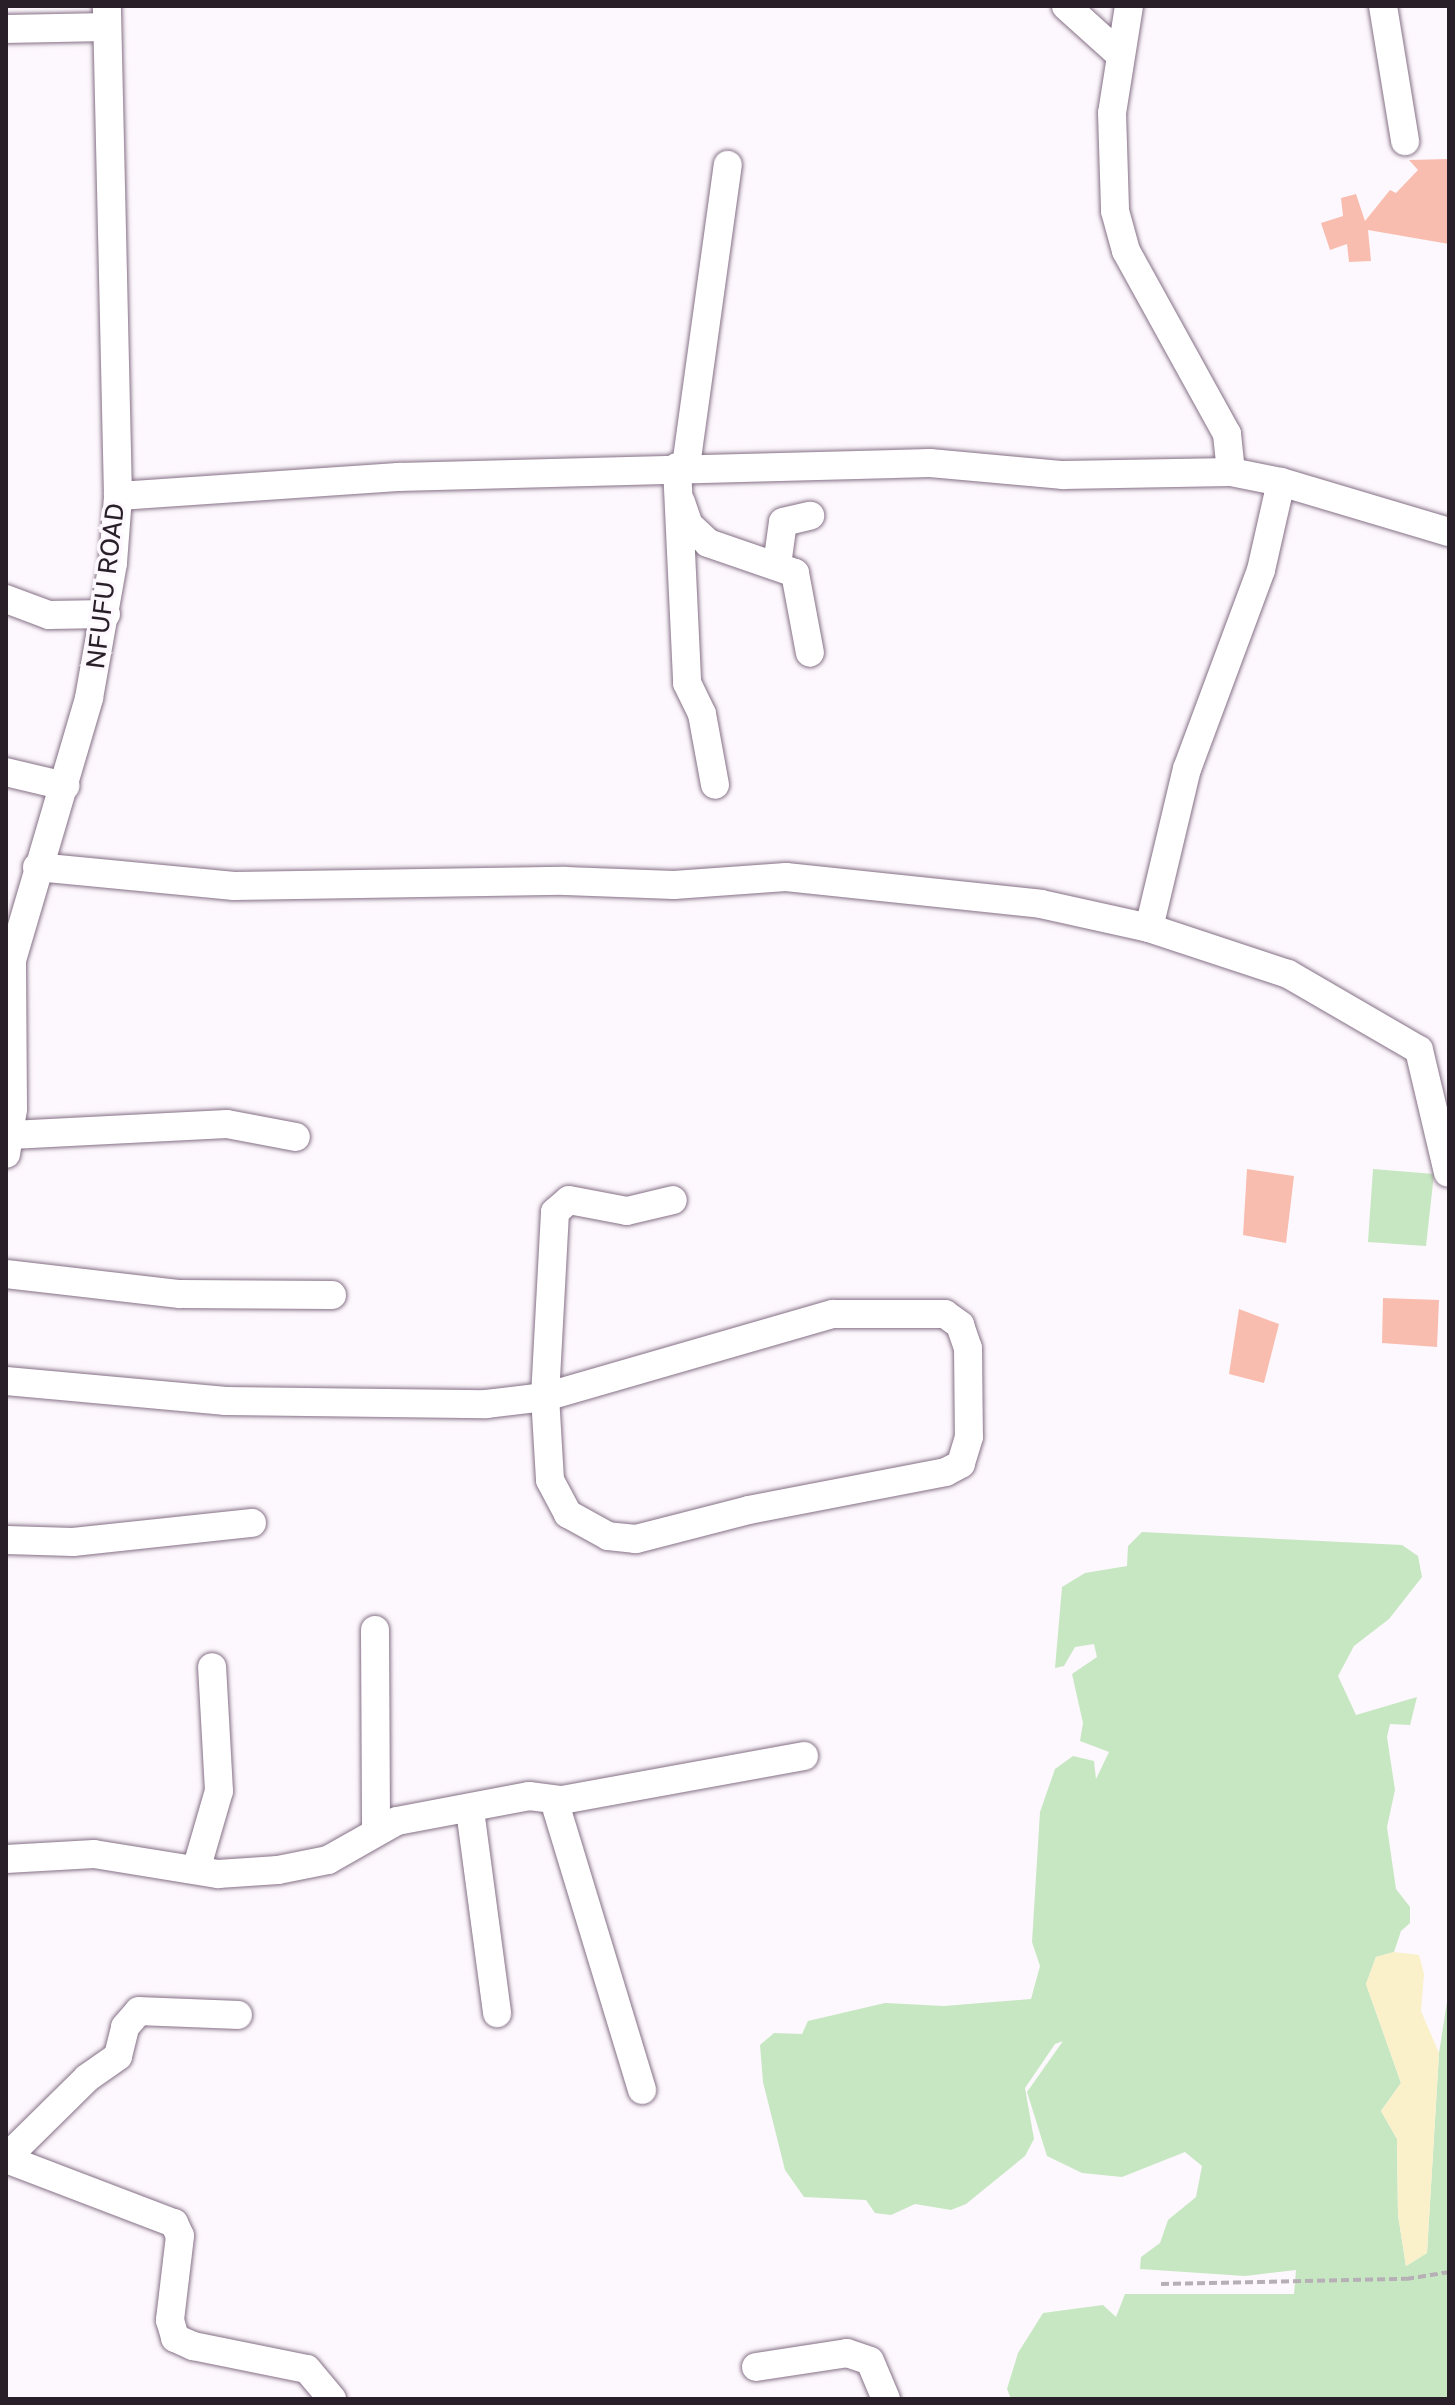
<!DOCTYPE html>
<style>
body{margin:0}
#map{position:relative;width:1455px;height:2405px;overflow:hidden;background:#fdf8fd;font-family:"Golos Text",sans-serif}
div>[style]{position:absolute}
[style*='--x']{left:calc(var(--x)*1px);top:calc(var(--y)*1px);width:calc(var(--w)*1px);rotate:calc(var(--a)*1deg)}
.green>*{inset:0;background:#c7e7c2}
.sand>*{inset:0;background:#faf0ca}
.building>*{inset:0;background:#f9bdb0}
.path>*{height:4px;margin-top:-2px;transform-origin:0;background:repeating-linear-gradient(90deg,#b6b0b6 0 8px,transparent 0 12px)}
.roads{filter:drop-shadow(0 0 2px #857086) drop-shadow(0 0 2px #857086)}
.minor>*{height:28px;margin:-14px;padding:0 14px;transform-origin:14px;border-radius:14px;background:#fff}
span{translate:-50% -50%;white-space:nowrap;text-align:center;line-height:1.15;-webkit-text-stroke:7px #fdf8fd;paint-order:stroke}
.street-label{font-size:26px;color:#281f28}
.frame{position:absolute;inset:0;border:8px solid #281f28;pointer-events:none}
</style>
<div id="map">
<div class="green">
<div style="clip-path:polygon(1373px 1169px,1434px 1174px,1426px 1246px,1368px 1242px)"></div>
<div style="clip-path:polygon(1142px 1532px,1402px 1545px,1418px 1556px,1422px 1577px,1389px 1619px,1354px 1646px,1338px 1676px,1356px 1715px,1417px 1697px,1410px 1725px,1390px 1724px,1387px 1737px,1395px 1790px,1387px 1827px,1396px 1889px,1410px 1907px,1410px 1923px,1401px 1931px,1394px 1952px,1376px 1957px,1366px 1984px,1401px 2083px,1381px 2111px,1397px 2139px,1398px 2215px,1406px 2266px,1427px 2253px,1439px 2053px,1449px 1989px,1449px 2399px,1011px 2399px,1007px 2389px,1018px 2353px,1043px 2313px,1103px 2305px,1116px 2317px,1125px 2294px,1294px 2294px,1296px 2270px,1245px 2276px,1140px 2269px,1141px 2257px,1160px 2243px,1168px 2220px,1196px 2197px,1202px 2166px,1185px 2152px,1122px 2177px,1082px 2173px,1047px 2156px,1027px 2092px,1063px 2041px,1055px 2044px,1025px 2088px,1034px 2139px,1025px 2156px,966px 2204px,951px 2210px,915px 2204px,891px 2215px,875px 2213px,866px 2200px,804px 2197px,785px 2170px,763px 2082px,760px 2045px,774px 2033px,802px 2034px,808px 2021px,885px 2003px,944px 2006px,1031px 1999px,1040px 1966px,1032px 1942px,1040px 1812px,1055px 1769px,1073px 1756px,1094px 1761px,1096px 1779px,1109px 1752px,1080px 1741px,1083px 1723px,1072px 1674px,1097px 1657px,1094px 1644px,1075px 1647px,1064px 1666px,1055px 1668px,1062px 1587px,1085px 1573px,1127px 1566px,1128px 1546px)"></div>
</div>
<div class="sand">
<div style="clip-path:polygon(1394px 1952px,1419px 1955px,1424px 1974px,1421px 2011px,1439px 2053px,1427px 2253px,1406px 2266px,1398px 2215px,1397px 2139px,1381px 2111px,1401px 2083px,1366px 1984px,1376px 1957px)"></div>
</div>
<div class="building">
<div style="clip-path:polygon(1449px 159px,1449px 244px,1368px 230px,1371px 261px,1349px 262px,1347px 244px,1330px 250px,1321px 223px,1343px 216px,1341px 198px,1356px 194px,1365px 221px,1390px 190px,1396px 193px,1418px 170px,1409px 160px)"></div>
<div style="clip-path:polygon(1247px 1169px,1294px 1176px,1286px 1243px,1243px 1235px)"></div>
<div style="clip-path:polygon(1383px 1298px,1439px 1300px,1437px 1347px,1382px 1343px)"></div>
<div style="clip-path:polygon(1239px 1309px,1279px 1324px,1264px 1383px,1229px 1374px)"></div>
</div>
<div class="path">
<div style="--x:1161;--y:2284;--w:245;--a:-1.2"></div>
<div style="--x:1406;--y:2279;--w:44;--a:-9.2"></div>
</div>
<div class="roads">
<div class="minor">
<div style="--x:1066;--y:6;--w:70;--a:42.1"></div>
<div style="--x:1129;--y:6;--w:108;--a:99"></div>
<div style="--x:1112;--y:113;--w:98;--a:88.2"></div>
<div style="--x:1115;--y:211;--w:41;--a:74.6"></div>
<div style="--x:1126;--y:251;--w:209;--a:61.1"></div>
<div style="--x:1227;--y:434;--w:38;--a:84"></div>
<div style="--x:1383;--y:6;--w:137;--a:80.7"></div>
<div style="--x:6;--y:29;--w:101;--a:-1.1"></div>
<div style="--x:686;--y:466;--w:304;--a:-82.1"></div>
<div style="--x:677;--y:467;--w:216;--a:87.3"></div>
<div style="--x:687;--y:683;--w:34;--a:64"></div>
<div style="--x:702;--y:714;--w:72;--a:79.6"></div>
<div style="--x:118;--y:496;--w:281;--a:-3.9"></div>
<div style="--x:398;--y:477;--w:532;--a:-1.51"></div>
<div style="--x:930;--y:463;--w:134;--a:5.2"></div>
<div style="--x:1063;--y:475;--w:168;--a:-1"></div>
<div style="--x:1231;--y:472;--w:51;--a:11.3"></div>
<div style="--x:1281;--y:482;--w:175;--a:16.6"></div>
<div style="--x:681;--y:502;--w:24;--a:71"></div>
<div style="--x:689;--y:525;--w:26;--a:43"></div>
<div style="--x:708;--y:543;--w:92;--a:19"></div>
<div style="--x:795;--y:573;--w:81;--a:79.4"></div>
<div style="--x:777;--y:565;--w:43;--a:-82.1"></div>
<div style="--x:783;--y:522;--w:28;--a:-13"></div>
<div style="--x:6;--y:599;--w:46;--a:20.4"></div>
<div style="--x:49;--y:615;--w:57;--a:-1"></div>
<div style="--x:6;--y:772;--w:61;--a:13.3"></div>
<div style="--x:37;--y:867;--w:198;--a:5.5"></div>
<div style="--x:234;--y:886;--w:331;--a:-0.9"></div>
<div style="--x:565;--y:881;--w:109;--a:2.1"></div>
<div style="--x:674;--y:885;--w:112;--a:-4.1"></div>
<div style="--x:786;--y:877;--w:256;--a:6"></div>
<div style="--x:1041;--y:904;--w:111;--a:12.5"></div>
<div style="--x:1149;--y:928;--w:146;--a:18.3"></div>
<div style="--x:1288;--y:974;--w:151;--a:30.1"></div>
<div style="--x:1419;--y:1050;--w:126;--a:76.7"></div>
<div style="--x:1149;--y:928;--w:163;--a:-76.6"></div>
<div style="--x:1187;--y:769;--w:212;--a:-69.6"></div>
<div style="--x:1261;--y:570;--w:90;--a:-77.2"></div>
<div style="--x:11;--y:1135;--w:216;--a:-2.9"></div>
<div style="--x:227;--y:1124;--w:70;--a:10.7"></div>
<div style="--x:6;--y:1154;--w:46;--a:-81.2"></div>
<div style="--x:13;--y:1109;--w:149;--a:-90.4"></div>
<div style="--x:12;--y:960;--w:273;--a:-73.6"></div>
<div style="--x:89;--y:698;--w:137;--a:-79.9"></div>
<div style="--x:113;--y:563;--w:67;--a:-85.7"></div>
<div style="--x:118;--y:496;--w:490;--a:-91.3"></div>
<div style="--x:6;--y:1274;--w:175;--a:6.6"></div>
<div style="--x:180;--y:1294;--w:152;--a:0.4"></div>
<div style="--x:6;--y:1381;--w:221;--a:5.2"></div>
<div style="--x:226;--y:1401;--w:260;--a:0.7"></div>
<div style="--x:486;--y:1404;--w:59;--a:-6.8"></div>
<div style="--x:545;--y:1397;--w:300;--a:-16.1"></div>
<div style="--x:833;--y:1314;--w:112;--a:0"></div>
<div style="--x:945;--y:1314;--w:19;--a:36"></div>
<div style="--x:960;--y:1325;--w:24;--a:71"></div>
<div style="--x:968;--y:1348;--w:89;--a:89.4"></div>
<div style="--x:969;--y:1437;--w:28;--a:107"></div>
<div style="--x:961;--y:1464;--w:17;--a:152"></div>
<div style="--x:946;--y:1472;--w:201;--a:169.1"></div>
<div style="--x:749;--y:1510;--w:117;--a:165.6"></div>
<div style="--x:636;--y:1539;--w:28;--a:-174"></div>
<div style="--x:608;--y:1536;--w:46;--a:-151.2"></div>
<div style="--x:568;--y:1514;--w:38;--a:-118"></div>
<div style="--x:550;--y:1480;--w:83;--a:-93.4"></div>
<div style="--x:545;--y:1397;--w:185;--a:-86.9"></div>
<div style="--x:555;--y:1212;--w:18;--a:-41"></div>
<div style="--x:569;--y:1200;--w:59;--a:10.7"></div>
<div style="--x:627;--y:1211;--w:47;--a:-13.4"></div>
<div style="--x:6;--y:1540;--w:67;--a:1.7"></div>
<div style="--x:73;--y:1542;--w:180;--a:-6.1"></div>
<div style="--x:375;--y:1630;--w:199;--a:89.7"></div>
<div style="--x:554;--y:1800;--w:303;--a:73.1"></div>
<div style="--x:470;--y:1810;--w:205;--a:82.4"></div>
<div style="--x:6;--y:1859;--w:88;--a:-3.3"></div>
<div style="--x:94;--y:1854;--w:126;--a:9.2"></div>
<div style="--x:218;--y:1874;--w:60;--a:-3.8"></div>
<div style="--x:278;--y:1870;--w:51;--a:-11.3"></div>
<div style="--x:328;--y:1860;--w:79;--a:-29.5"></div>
<div style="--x:397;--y:1821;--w:134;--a:-10.7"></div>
<div style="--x:529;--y:1796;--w:33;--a:7"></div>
<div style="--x:562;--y:1800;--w:246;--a:-10.3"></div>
<div style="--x:196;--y:1870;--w:82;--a:-73.8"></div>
<div style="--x:219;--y:1791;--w:124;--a:-93.2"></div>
<div style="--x:6;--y:2158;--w:114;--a:-44.6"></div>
<div style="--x:87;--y:2078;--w:38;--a:-35"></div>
<div style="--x:118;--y:2056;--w:30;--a:-76"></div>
<div style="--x:125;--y:2027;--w:21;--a:-49"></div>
<div style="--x:139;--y:2011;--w:99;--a:2.3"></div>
<div style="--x:6;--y:2159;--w:180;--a:20.9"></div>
<div style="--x:174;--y:2223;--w:14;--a:65"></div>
<div style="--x:180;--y:2236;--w:85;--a:96.8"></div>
<div style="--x:170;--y:2320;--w:19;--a:74"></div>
<div style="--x:175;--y:2338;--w:20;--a:24"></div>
<div style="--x:193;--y:2346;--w:116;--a:11.4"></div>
<div style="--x:307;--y:2369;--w:39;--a:50"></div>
<div style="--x:756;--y:2367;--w:92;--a:-8.7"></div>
<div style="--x:847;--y:2353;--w:24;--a:19"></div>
<div style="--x:870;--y:2361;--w:41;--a:67.2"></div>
</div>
</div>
<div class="street-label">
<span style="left:105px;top:586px;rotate:-83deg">NFUFU ROAD</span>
</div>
<div class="frame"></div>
</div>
